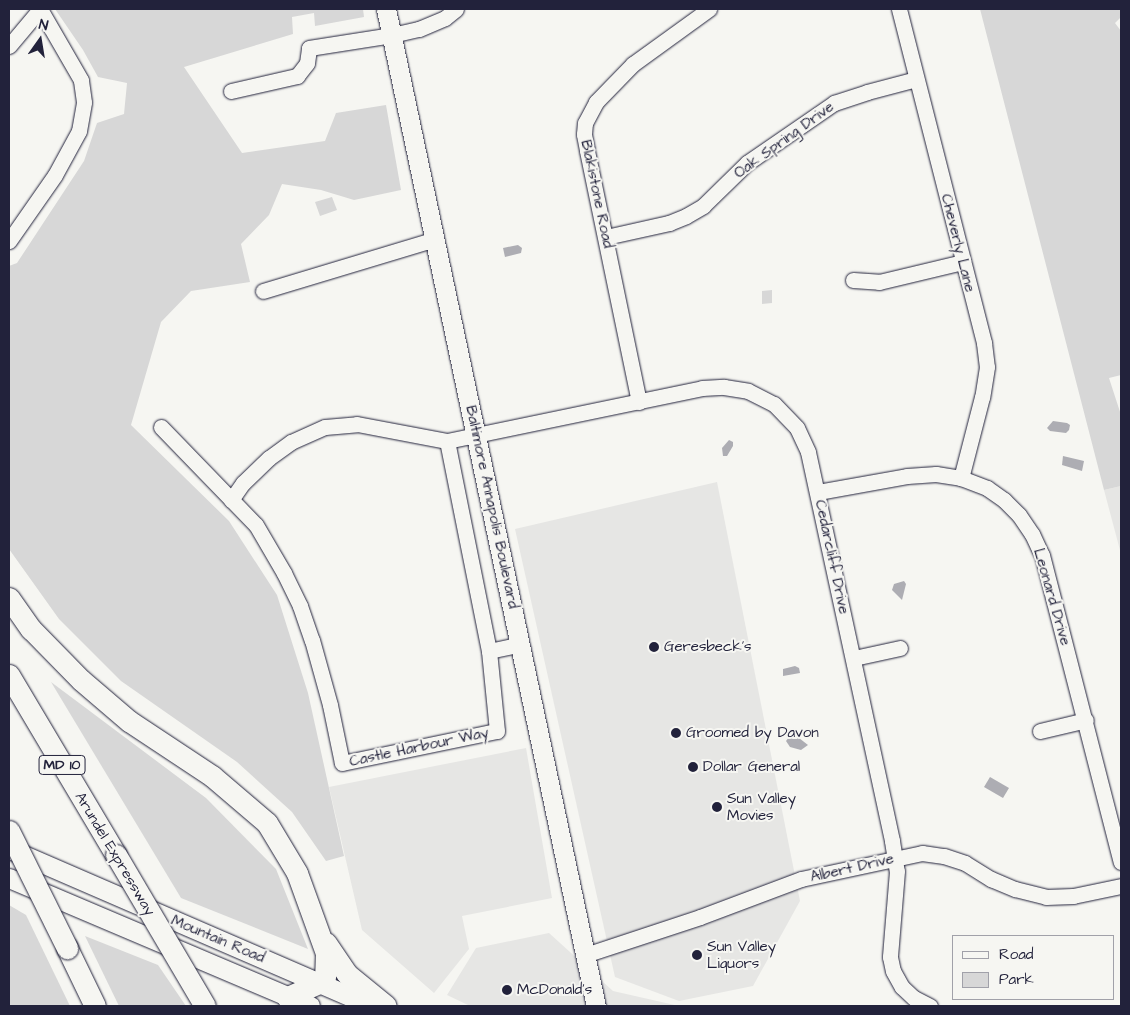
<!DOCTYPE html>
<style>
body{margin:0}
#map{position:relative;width:1130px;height:1015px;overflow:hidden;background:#f6f6f2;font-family:"Architects Daughter",sans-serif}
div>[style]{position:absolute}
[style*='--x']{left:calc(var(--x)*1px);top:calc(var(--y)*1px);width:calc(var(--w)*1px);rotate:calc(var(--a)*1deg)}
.built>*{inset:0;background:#e6e6e4}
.green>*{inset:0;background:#d7d7d7}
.water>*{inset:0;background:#adadb3}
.roads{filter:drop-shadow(0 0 1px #22223b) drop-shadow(0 0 1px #22223b)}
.minor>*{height:15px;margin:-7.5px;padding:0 7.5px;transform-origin:7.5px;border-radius:7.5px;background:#f6f6f2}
.major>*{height:19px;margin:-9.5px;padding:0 9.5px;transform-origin:9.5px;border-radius:9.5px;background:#f6f6f2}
.highway>*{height:21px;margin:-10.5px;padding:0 10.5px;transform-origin:10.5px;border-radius:10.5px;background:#f6f6f2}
.bridges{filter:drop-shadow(0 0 1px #22223b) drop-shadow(0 0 1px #22223b)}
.highway-bridge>*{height:21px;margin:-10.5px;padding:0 10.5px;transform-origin:10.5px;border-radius:10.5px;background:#f6f6f2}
.dots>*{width:14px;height:14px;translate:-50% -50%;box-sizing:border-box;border:2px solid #f6f6f2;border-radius:50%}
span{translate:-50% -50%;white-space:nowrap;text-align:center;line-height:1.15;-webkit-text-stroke:4px #f6f6f2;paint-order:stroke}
.shield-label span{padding:1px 4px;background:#f6f6f2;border:1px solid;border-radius:4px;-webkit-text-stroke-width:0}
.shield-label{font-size:14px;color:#22223b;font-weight:700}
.street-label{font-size:15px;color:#22223b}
.poi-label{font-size:15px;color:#22223b}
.left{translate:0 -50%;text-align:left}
.frame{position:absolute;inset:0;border:10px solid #22223b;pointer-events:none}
.legend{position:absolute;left:952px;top:935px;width:162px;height:65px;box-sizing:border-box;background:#f6f6f2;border:1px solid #a1a1a9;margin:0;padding:6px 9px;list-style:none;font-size:15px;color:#22223b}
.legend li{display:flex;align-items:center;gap:10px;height:25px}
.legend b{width:25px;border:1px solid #a1a1a9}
.north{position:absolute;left:15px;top:15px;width:50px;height:50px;-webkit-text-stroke:4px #f6f6f2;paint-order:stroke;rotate:13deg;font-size:14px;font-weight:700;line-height:20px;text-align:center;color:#22223b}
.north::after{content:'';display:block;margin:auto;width:18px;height:22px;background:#22223b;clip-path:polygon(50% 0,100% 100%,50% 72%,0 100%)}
</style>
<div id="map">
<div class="built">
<div style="clip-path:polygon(717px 482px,800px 901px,753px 986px,679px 1001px,615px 977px,515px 529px)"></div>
<div style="clip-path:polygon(1121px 486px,1121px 554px,1104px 490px)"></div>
<div style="clip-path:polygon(526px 748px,552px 898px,462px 916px,469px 949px,434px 993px,362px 930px,329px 787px)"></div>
<div style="clip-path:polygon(549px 933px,613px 991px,679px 1006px,470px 1006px,447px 995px,476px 948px)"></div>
</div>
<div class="green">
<div style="clip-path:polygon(55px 9px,363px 9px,364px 17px,315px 26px,314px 13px,292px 17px,293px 34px,184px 67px,242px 153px,325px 141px,336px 113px,386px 105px,401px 190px,354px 200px,321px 190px,282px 184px,269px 215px,241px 244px,250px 282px,191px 291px,161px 322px,131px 425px,229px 521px,277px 595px,308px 693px,344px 856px,326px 861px,292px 812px,237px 762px,121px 681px,59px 619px,9px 549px,9px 266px,17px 263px,84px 161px,97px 123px,124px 114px,127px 83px,98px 77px,83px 50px)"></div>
<div style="clip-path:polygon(980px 9px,1121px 9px,1121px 17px,1115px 23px,1121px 31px,1121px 375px,1109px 378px,1121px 415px,1121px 486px,1104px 490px)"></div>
<div style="clip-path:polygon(332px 197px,337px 210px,320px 216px,315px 202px)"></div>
<div style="clip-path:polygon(772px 290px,772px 303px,762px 304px,762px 291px)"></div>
<div style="clip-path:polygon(51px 682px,206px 798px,276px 869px,308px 949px,181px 898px)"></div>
<div style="clip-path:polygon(9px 905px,26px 915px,70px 1006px,9px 1006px)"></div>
<div style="clip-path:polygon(85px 936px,158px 965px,186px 1006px,119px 1006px)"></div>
</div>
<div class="water">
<div style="clip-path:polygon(518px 245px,522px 248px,521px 253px,505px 257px,503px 248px)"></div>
<div style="clip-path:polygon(1053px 421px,1067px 423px,1070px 425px,1069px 430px,1066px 433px,1050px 431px,1047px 428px)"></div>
<div style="clip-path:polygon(729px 440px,733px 442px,733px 446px,727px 456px,723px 456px,722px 448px)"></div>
<div style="clip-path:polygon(1063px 456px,1084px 461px,1082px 471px,1062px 465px)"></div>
<div style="clip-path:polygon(904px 581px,906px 584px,902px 600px,892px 590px,894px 584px)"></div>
<div style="clip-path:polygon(795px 666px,799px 668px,800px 673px,783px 676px,783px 669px)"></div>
<div style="clip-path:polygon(789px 737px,799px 738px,808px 745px,801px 750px,790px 747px,786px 741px)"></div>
<div style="clip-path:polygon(990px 777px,1009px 788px,1003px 798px,984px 787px)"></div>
</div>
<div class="roads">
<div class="minor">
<div style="--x:899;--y:9;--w:345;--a:75.7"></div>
<div style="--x:984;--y:343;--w:24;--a:83"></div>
<div style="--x:987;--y:367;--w:30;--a:99"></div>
<div style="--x:982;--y:397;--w:84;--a:104.5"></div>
<div style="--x:9;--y:46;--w:48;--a:-50"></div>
<div style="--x:231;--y:91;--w:68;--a:-12.8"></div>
<div style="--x:297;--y:76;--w:16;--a:-52"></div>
<div style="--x:307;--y:63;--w:15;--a:-82"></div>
<div style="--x:309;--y:48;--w:84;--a:-8.9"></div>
<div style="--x:392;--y:35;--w:28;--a:-13"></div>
<div style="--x:419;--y:29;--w:28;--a:-23"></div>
<div style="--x:445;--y:18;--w:14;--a:-39"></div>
<div style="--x:606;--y:237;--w:65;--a:-12.5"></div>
<div style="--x:669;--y:223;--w:18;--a:-22"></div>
<div style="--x:686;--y:216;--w:20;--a:-30"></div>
<div style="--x:703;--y:206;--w:62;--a:-44.3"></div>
<div style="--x:747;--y:163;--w:106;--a:-34.6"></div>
<div style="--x:834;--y:103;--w:35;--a:-18"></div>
<div style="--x:867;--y:92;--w:51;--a:-14.9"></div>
<div style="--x:9;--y:241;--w:80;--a:-55.1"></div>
<div style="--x:55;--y:175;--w:50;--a:-61.4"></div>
<div style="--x:79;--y:131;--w:29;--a:-80"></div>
<div style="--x:84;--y:102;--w:22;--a:-98"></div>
<div style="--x:81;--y:80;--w:82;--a:-120"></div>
<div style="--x:853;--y:280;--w:26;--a:4"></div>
<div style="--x:879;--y:282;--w:86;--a:-13.4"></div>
<div style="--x:263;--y:291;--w:180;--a:-16.8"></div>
<div style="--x:639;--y:402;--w:257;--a:-101.7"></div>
<div style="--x:587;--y:150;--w:16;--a:-101"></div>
<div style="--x:584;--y:134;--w:11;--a:-85"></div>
<div style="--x:585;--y:123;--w:24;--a:-62"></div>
<div style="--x:596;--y:102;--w:53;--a:-45.8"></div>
<div style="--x:633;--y:64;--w:94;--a:-35.9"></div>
<div style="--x:161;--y:427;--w:136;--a:45.9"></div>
<div style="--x:256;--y:525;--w:56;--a:59.7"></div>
<div style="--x:284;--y:573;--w:37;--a:64"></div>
<div style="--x:300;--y:606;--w:36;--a:71"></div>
<div style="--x:312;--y:640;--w:67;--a:74.5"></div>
<div style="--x:330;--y:705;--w:59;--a:78.3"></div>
<div style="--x:342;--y:763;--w:158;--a:-11.7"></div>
<div style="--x:497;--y:731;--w:80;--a:-95.7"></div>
<div style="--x:489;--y:651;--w:214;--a:-101.3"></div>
<div style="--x:818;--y:492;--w:90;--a:-10.2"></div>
<div style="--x:907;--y:476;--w:29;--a:-4"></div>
<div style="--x:936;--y:474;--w:25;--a:9"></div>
<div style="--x:961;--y:478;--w:28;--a:21"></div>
<div style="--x:987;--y:488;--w:21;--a:35"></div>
<div style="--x:1004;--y:500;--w:21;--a:45"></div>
<div style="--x:1019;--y:515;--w:23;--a:56"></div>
<div style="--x:1032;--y:534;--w:23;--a:65"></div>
<div style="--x:1042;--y:555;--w:317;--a:75.6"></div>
<div style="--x:231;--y:500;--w:21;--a:-55"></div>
<div style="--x:243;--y:483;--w:36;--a:-44"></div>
<div style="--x:269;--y:458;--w:27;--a:-36"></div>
<div style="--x:291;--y:442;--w:37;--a:-24"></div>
<div style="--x:325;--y:427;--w:32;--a:-5"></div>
<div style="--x:357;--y:424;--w:92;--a:10.7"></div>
<div style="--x:447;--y:441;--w:260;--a:-11.7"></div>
<div style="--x:702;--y:388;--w:22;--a:-3"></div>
<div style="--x:724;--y:387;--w:24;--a:9"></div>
<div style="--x:748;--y:391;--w:29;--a:27"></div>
<div style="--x:774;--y:404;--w:33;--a:46"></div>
<div style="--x:797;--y:428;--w:26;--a:65"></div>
<div style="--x:808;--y:452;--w:398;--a:77.8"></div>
<div style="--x:892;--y:841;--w:30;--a:81"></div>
<div style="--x:897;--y:871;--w:86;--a:94.7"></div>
<div style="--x:890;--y:957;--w:14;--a:78"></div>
<div style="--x:893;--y:971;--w:18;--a:61"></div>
<div style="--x:902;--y:987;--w:16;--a:43"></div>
<div style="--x:914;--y:998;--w:18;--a:27"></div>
<div style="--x:489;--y:651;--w:33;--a:-12"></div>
<div style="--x:854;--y:658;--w:47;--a:-12.3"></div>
<div style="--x:1040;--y:731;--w:47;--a:-13.4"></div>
<div style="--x:585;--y:955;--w:121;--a:-18.3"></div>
<div style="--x:700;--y:917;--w:108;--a:-20.6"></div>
<div style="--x:801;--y:879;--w:124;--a:-12.1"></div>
<div style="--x:922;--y:853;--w:22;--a:8"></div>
<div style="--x:944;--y:856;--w:22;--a:18"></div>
<div style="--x:965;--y:863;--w:31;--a:32"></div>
<div style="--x:991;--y:879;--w:26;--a:23"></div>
<div style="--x:1015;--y:889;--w:32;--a:14"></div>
<div style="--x:1046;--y:897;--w:27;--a:-2"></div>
<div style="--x:1073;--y:896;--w:49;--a:-11.8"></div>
</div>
<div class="major">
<div style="--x:386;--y:9;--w:1019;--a:78.11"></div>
<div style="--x:12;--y:850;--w:392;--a:23.4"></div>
<div style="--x:9;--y:878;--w:327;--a:23"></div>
</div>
<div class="highway">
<div style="--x:9;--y:598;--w:38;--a:55"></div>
<div style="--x:31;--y:629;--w:71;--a:45.6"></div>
<div style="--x:81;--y:680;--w:63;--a:40.5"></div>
<div style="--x:129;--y:721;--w:100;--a:33.5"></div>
<div style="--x:212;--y:776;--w:72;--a:40.5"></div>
<div style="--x:267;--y:823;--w:58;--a:59"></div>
<div style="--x:297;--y:873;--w:85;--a:70.1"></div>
<div style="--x:326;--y:953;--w:23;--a:92"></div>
<div style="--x:325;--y:976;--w:9;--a:131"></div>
<div style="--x:319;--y:983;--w:35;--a:156"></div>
<div style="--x:9;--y:675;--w:209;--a:59.3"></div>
<div style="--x:326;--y:943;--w:37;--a:56"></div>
<div style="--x:347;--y:974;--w:50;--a:39.4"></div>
<div style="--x:67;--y:948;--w:64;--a:64.2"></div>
</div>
</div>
<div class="bridges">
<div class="highway-bridge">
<div style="--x:9;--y:831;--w:131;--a:63.6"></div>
<div style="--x:116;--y:855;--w:175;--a:59.5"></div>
</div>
</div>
<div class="dots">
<div style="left:654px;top:647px;background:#22223b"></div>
<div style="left:676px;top:733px;background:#22223b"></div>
<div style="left:693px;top:767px;background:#22223b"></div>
<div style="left:717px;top:807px;background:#22223b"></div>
<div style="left:697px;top:955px;background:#22223b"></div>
<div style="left:507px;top:990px;background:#22223b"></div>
</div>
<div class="shield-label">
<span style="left:62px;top:765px">MD 10</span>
</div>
<div class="street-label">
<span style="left:784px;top:140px;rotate:-36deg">Oak Spring Drive</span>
<span style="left:597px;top:194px;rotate:78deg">Blakistone Road</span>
<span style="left:958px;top:243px;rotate:76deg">Cheverly Lane</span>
<span style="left:492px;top:507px;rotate:78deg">Baltimore Annapolis Boulevard</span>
<span style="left:832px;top:557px;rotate:78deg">Cedarcliff Drive</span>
<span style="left:1052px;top:597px;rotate:74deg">Leonard Drive</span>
<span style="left:419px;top:747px;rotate:-12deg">Castle Harbour Way</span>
<span style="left:115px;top:854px;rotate:59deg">Arundel Expressway</span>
<span style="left:852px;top:868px;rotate:-13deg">Albert Drive</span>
<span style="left:218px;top:939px;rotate:23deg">Mountain Road</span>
</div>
<div class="poi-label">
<span class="left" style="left:664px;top:647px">Geresbeck's</span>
<span class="left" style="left:686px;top:733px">Groomed by Davon</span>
<span class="left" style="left:703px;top:767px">Dollar General</span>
<span class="left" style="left:727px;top:807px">Sun Valley<br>Movies</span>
<span class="left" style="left:707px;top:955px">Sun Valley<br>Liquors</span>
<span class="left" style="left:517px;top:990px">McDonald's</span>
</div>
<div class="frame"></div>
<ul class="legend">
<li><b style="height:6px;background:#f6f6f2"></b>Road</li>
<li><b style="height:14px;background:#d7d7d7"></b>Park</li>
</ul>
<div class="north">N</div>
</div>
